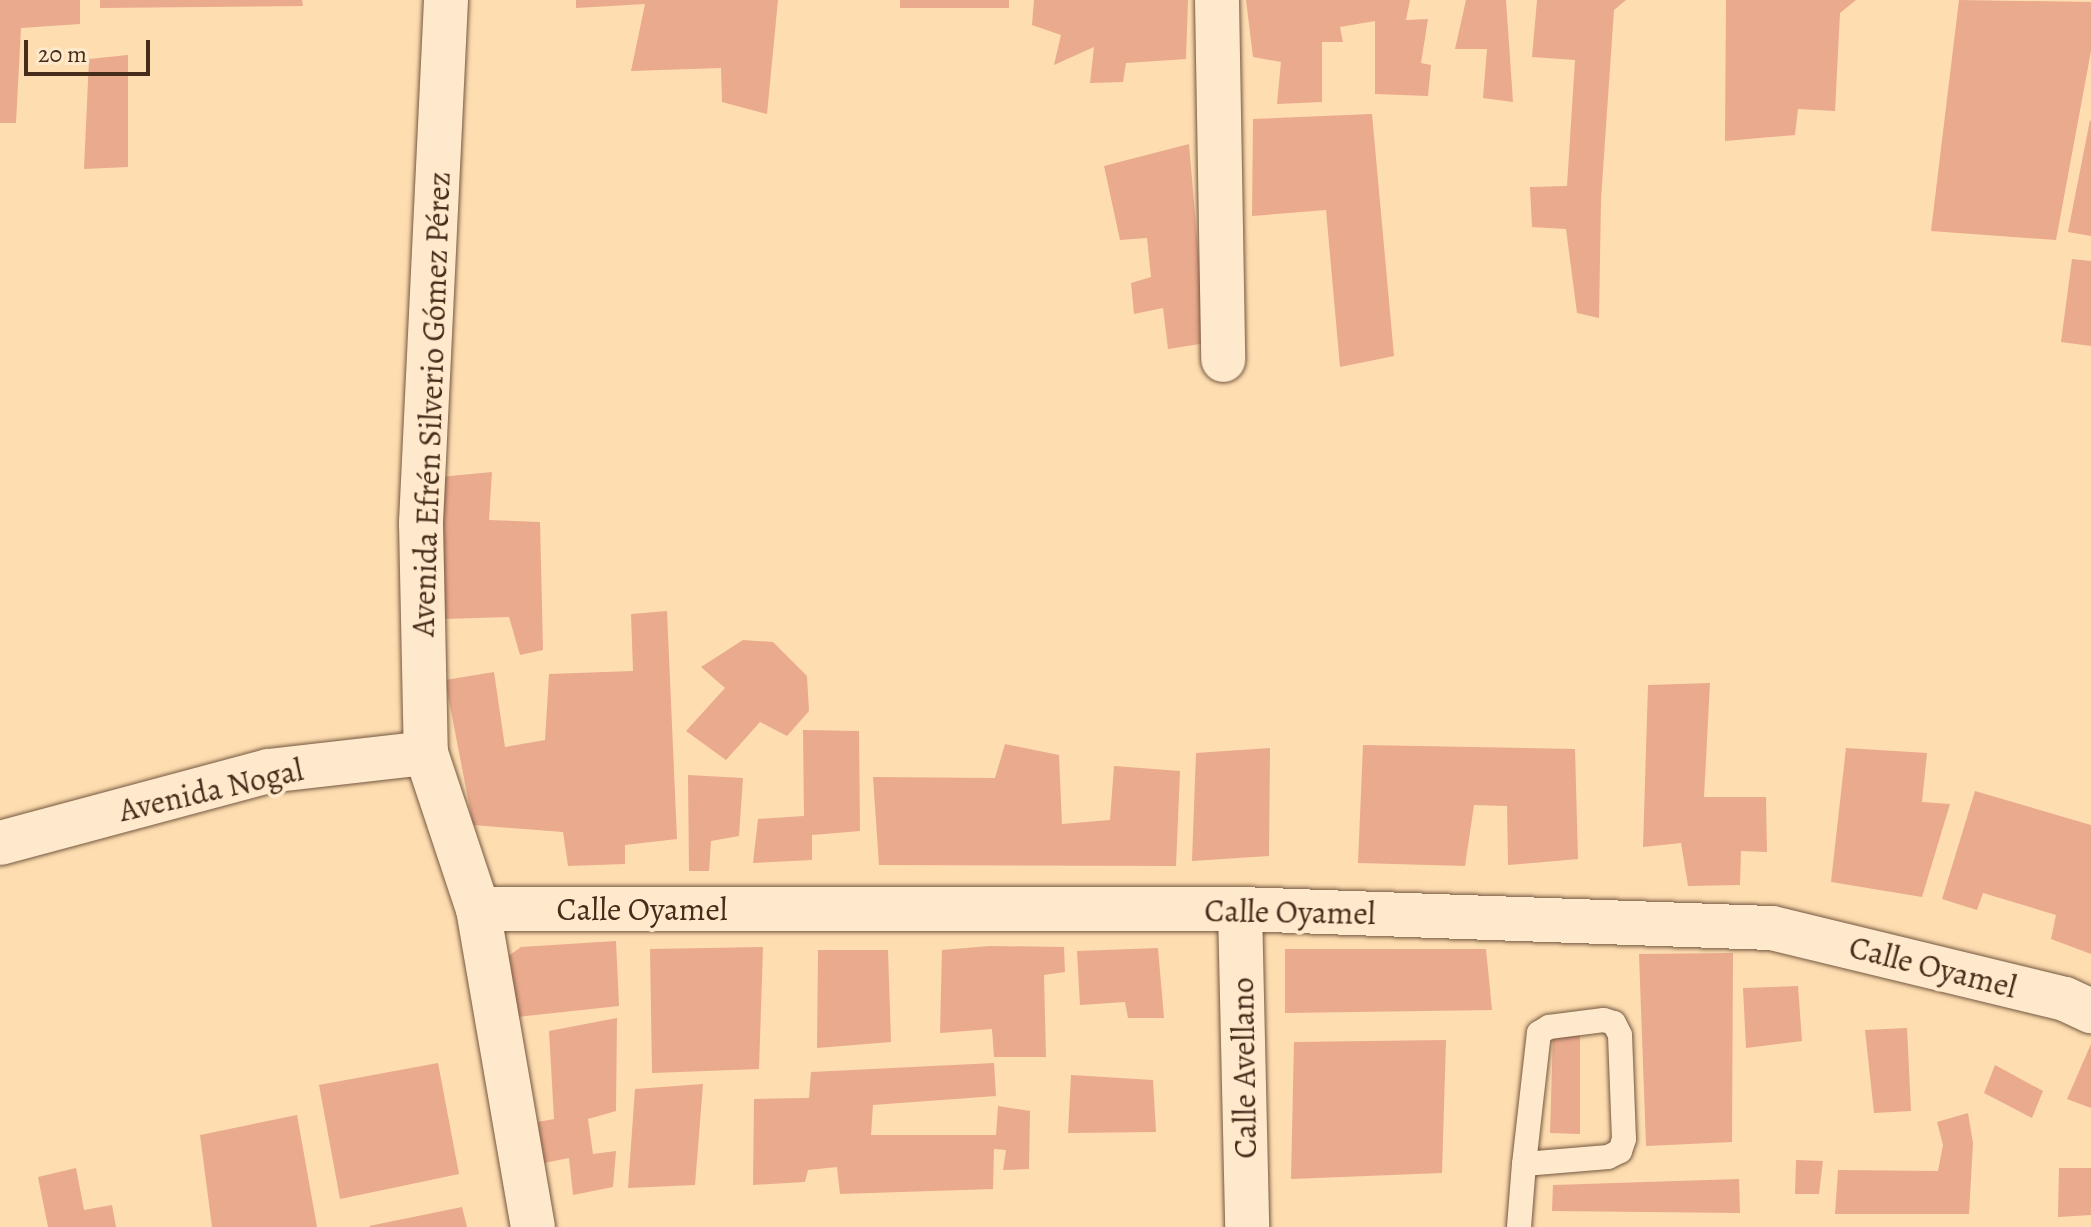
<!DOCTYPE html>
<meta charset="utf-8">
<style>
body{margin:0}
#map{position:relative;width:2091px;height:1227px;overflow:hidden;background:#feddb0;font-family:Alegreya,serif}
div>[style]{position:absolute}
[style*='--x']{left:calc(var(--x)*1px);top:calc(var(--y)*1px);width:calc(var(--w)*1px);rotate:calc(var(--a)*1deg)}
.building>*{inset:0;background:#eaaa8d}
.roads{filter:drop-shadow(0 0 2px #745840) drop-shadow(0 0 2px #745840)}
.service>*{height:24px;margin:-12px;padding:0 12px;transform-origin:12px;border-radius:12px;background:#fee9cc}
.minor>*{height:44px;margin:-22px;padding:0 22px;transform-origin:22px;border-radius:22px;background:#fee9cc}
span{translate:-50% -50%;white-space:nowrap;text-align:center;line-height:1.15;-webkit-text-stroke:8px #fee9cc;paint-order:stroke}
.street-label{font-size:32px;color:#462c1a}
.scale{position:absolute;left:24px;top:40px;width:126px;height:36px;box-sizing:border-box;border:4px solid #462c1a;border-top:0;padding-left:10px;font-size:24px;line-height:28px;white-space:nowrap;color:#462c1a;-webkit-text-stroke:6px #fee9cc;paint-order:stroke}
</style>
<div id="map">
<div class="building">
<div style="clip-path:polygon(0 0,80px 0,80px 24px,21px 28px,16px 123px,0 123px)"></div>
<div style="clip-path:polygon(100px 0,302px 0,303px 6px,100px 8px)"></div>
<div style="clip-path:polygon(576px 0,778px 0,767px 114px,722px 102px,721px 68px,631px 71px,645px 4px,576px 8px)"></div>
<div style="clip-path:polygon(900px 0,1009px 0,1009px 8px,900px 8px)"></div>
<div style="clip-path:polygon(1034px 0,1188px 0,1186px 59px,1126px 63px,1123px 82px,1090px 83px,1094px 47px,1054px 65px,1061px 35px,1032px 25px)"></div>
<div style="clip-path:polygon(1246px 0,1410px 0,1406px 20px,1428px 19px,1421px 63px,1431px 65px,1428px 96px,1375px 94px,1375px 21px,1340px 27px,1343px 42px,1322px 42px,1322px 102px,1277px 104px,1281px 62px,1253px 57px)"></div>
<div style="clip-path:polygon(1466px 0,1506px 0,1513px 102px,1483px 98px,1487px 49px,1455px 49px)"></div>
<div style="clip-path:polygon(1537px 0,1626px 0,1614px 10px,1601px 199px,1599px 318px,1577px 313px,1566px 229px,1532px 227px,1530px 187px,1567px 186px,1575px 60px,1532px 57px)"></div>
<div style="clip-path:polygon(1726px 0,1856px 0,1840px 13px,1835px 111px,1798px 109px,1795px 135px,1725px 141px)"></div>
<div style="clip-path:polygon(1959px 0,2091px 2px,2091px 51px,2056px 240px,1931px 231px)"></div>
<div style="clip-path:polygon(128px 55px,128px 167px,84px 169px,89px 59px)"></div>
<div style="clip-path:polygon(1372px 114px,1394px 356px,1340px 367px,1326px 210px,1252px 216px,1253px 119px)"></div>
<div style="clip-path:polygon(2090px 120px,2091px 121px,2091px 236px,2068px 232px)"></div>
<div style="clip-path:polygon(1189px 144px,1206px 343px,1168px 349px,1163px 308px,1134px 314px,1131px 283px,1151px 277px,1147px 238px,1120px 240px,1104px 166px)"></div>
<div style="clip-path:polygon(2072px 259px,2091px 261px,2091px 346px,2061px 342px)"></div>
<div style="clip-path:polygon(492px 472px,489px 520px,540px 522px,543px 650px,520px 655px,509px 617px,444px 619px,440px 477px)"></div>
<div style="clip-path:polygon(667px 611px,677px 839px,625px 845px,625px 864px,568px 866px,563px 832px,473px 825px,445px 680px,494px 672px,505px 747px,545px 740px,549px 674px,633px 671px,631px 614px)"></div>
<div style="clip-path:polygon(743px 640px,773px 642px,807px 676px,809px 711px,787px 736px,760px 722px,726px 760px,686px 731px,725px 688px,701px 667px)"></div>
<div style="clip-path:polygon(1710px 683px,1704px 797px,1766px 797px,1767px 852px,1741px 851px,1740px 885px,1688px 886px,1681px 843px,1643px 847px,1648px 685px)"></div>
<div style="clip-path:polygon(803px 730px,859px 731px,860px 831px,812px 835px,812px 860px,753px 863px,758px 819px,804px 816px)"></div>
<div style="clip-path:polygon(1005px 744px,1059px 755px,1062px 824px,1110px 820px,1114px 766px,1180px 771px,1176px 866px,879px 865px,873px 777px,995px 778px)"></div>
<div style="clip-path:polygon(1363px 745px,1575px 749px,1578px 859px,1508px 865px,1507px 806px,1474px 805px,1465px 866px,1358px 863px)"></div>
<div style="clip-path:polygon(1270px 748px,1269px 856px,1192px 861px,1196px 753px)"></div>
<div style="clip-path:polygon(1846px 748px,1927px 753px,1922px 802px,1950px 804px,1922px 897px,1831px 882px)"></div>
<div style="clip-path:polygon(688px 775px,743px 778px,739px 836px,711px 841px,709px 871px,689px 871px)"></div>
<div style="clip-path:polygon(1975px 791px,2091px 825px,2091px 954px,2051px 939px,2056px 915px,1983px 893px,1977px 910px,1942px 899px)"></div>
<div style="clip-path:polygon(616px 941px,619px 1006px,517px 1017px,504px 959px,521px 947px)"></div>
<div style="clip-path:polygon(989px 946px,1064px 947px,1065px 972px,1044px 975px,1046px 1057px,994px 1057px,992px 1029px,940px 1033px,942px 950px)"></div>
<div style="clip-path:polygon(763px 947px,759px 1069px,652px 1073px,650px 949px)"></div>
<div style="clip-path:polygon(1158px 948px,1164px 1018px,1128px 1018px,1125px 1002px,1080px 1005px,1077px 951px)"></div>
<div style="clip-path:polygon(1285px 949px,1486px 949px,1492px 1010px,1285px 1013px)"></div>
<div style="clip-path:polygon(818px 950px,888px 950px,891px 1042px,817px 1048px)"></div>
<div style="clip-path:polygon(1733px 953px,1732px 1142px,1646px 1146px,1639px 954px)"></div>
<div style="clip-path:polygon(1798px 986px,1802px 1041px,1746px 1048px,1743px 988px)"></div>
<div style="clip-path:polygon(617px 1018px,616px 1111px,588px 1119px,593px 1154px,616px 1151px,613px 1187px,573px 1195px,569px 1158px,544px 1163px,538px 1122px,554px 1119px,549px 1031px)"></div>
<div style="clip-path:polygon(1907px 1028px,1911px 1111px,1874px 1113px,1865px 1030px)"></div>
<div style="clip-path:polygon(1580px 1033px,1580px 1134px,1550px 1133px,1553px 1034px)"></div>
<div style="clip-path:polygon(1446px 1040px,1442px 1173px,1291px 1179px,1294px 1042px)"></div>
<div style="clip-path:polygon(2091px 1044px,2091px 1108px,2067px 1099px)"></div>
<div style="clip-path:polygon(438px 1063px,459px 1174px,340px 1199px,319px 1085px)"></div>
<div style="clip-path:polygon(994px 1063px,996px 1096px,873px 1105px,871px 1135px,996px 1135px,998px 1106px,1030px 1111px,1029px 1169px,1003px 1170px,1006px 1150px,994px 1149px,993px 1189px,840px 1194px,837px 1167px,808px 1170px,805px 1182px,753px 1185px,754px 1099px,809px 1098px,811px 1072px)"></div>
<div style="clip-path:polygon(1995px 1065px,2043px 1091px,2032px 1118px,1984px 1093px)"></div>
<div style="clip-path:polygon(1071px 1075px,1153px 1080px,1156px 1132px,1068px 1133px)"></div>
<div style="clip-path:polygon(703px 1084px,695px 1185px,628px 1188px,635px 1089px)"></div>
<div style="clip-path:polygon(1968px 1113px,1973px 1143px,1969px 1214px,1835px 1214px,1838px 1170px,1938px 1171px,1943px 1145px,1937px 1122px)"></div>
<div style="clip-path:polygon(297px 1115px,317px 1227px,212px 1227px,200px 1135px)"></div>
<div style="clip-path:polygon(1796px 1160px,1823px 1161px,1819px 1194px,1795px 1194px)"></div>
<div style="clip-path:polygon(76px 1168px,84px 1210px,112px 1205px,116px 1227px,48px 1227px,38px 1177px)"></div>
<div style="clip-path:polygon(2059px 1168px,2091px 1168px,2091px 1215px,2058px 1217px)"></div>
<div style="clip-path:polygon(1739px 1179px,1740px 1213px,1552px 1211px,1553px 1185px)"></div>
<div style="clip-path:polygon(462px 1207px,467px 1227px,370px 1227px,369px 1226px)"></div>
</div>
<div class="roads">
<div class="service">
<div style="--x:1604;--y:1020;--w:10;--a:17"></div>
<div style="--x:1614;--y:1023;--w:13;--a:63"></div>
<div style="--x:1620;--y:1035;--w:104;--a:87.8"></div>
<div style="--x:1624;--y:1139;--w:13;--a:108"></div>
<div style="--x:1620;--y:1151;--w:13;--a:153"></div>
<div style="--x:1608;--y:1157;--w:84;--a:175.2"></div>
<div style="--x:1524;--y:1164;--w:132;--a:-83.5"></div>
<div style="--x:1539;--y:1033;--w:12;--a:-31"></div>
<div style="--x:1549;--y:1027;--w:55;--a:-7.3"></div>
<div style="--x:1519;--y:1227;--w:63;--a:-85.5"></div>
</div>
<div class="minor">
<div style="--x:446;--y:0;--w:524;--a:92.74"></div>
<div style="--x:421;--y:523;--w:230;--a:88.8"></div>
<div style="--x:426;--y:753;--w:164;--a:71.6"></div>
<div style="--x:478;--y:909;--w:323;--a:80.2"></div>
<div style="--x:1217;--y:0;--w:360;--a:89"></div>
<div style="--x:0;--y:843;--w:278;--a:-15"></div>
<div style="--x:268;--y:771;--w:159;--a:-6.5"></div>
<div style="--x:478;--y:909;--w:762;--a:0"></div>
<div style="--x:1240;--y:909;--w:532;--a:2.05"></div>
<div style="--x:1772;--y:928;--w:301;--a:13.6"></div>
<div style="--x:2065;--y:999;--w:29;--a:25"></div>
<div style="--x:1240;--y:909;--w:318;--a:88.7"></div>
</div>
</div>
<div class="street-label">
<span style="left:431px;top:404px;rotate:-88deg">Avenida Efrén Silverio Gómez Pérez</span>
<span style="left:211px;top:790px;rotate:-13deg">Avenida Nogal</span>
<span style="left:642px;top:909px">Calle Oyamel</span>
<span style="left:1290px;top:912px;rotate:1deg">Calle Oyamel</span>
<span style="left:1933px;top:967px;rotate:14deg">Calle Oyamel</span>
<span style="left:1244px;top:1068px;rotate:-91deg">Calle Avellano</span>
</div>
<div class="scale">20 m</div>
</div>
